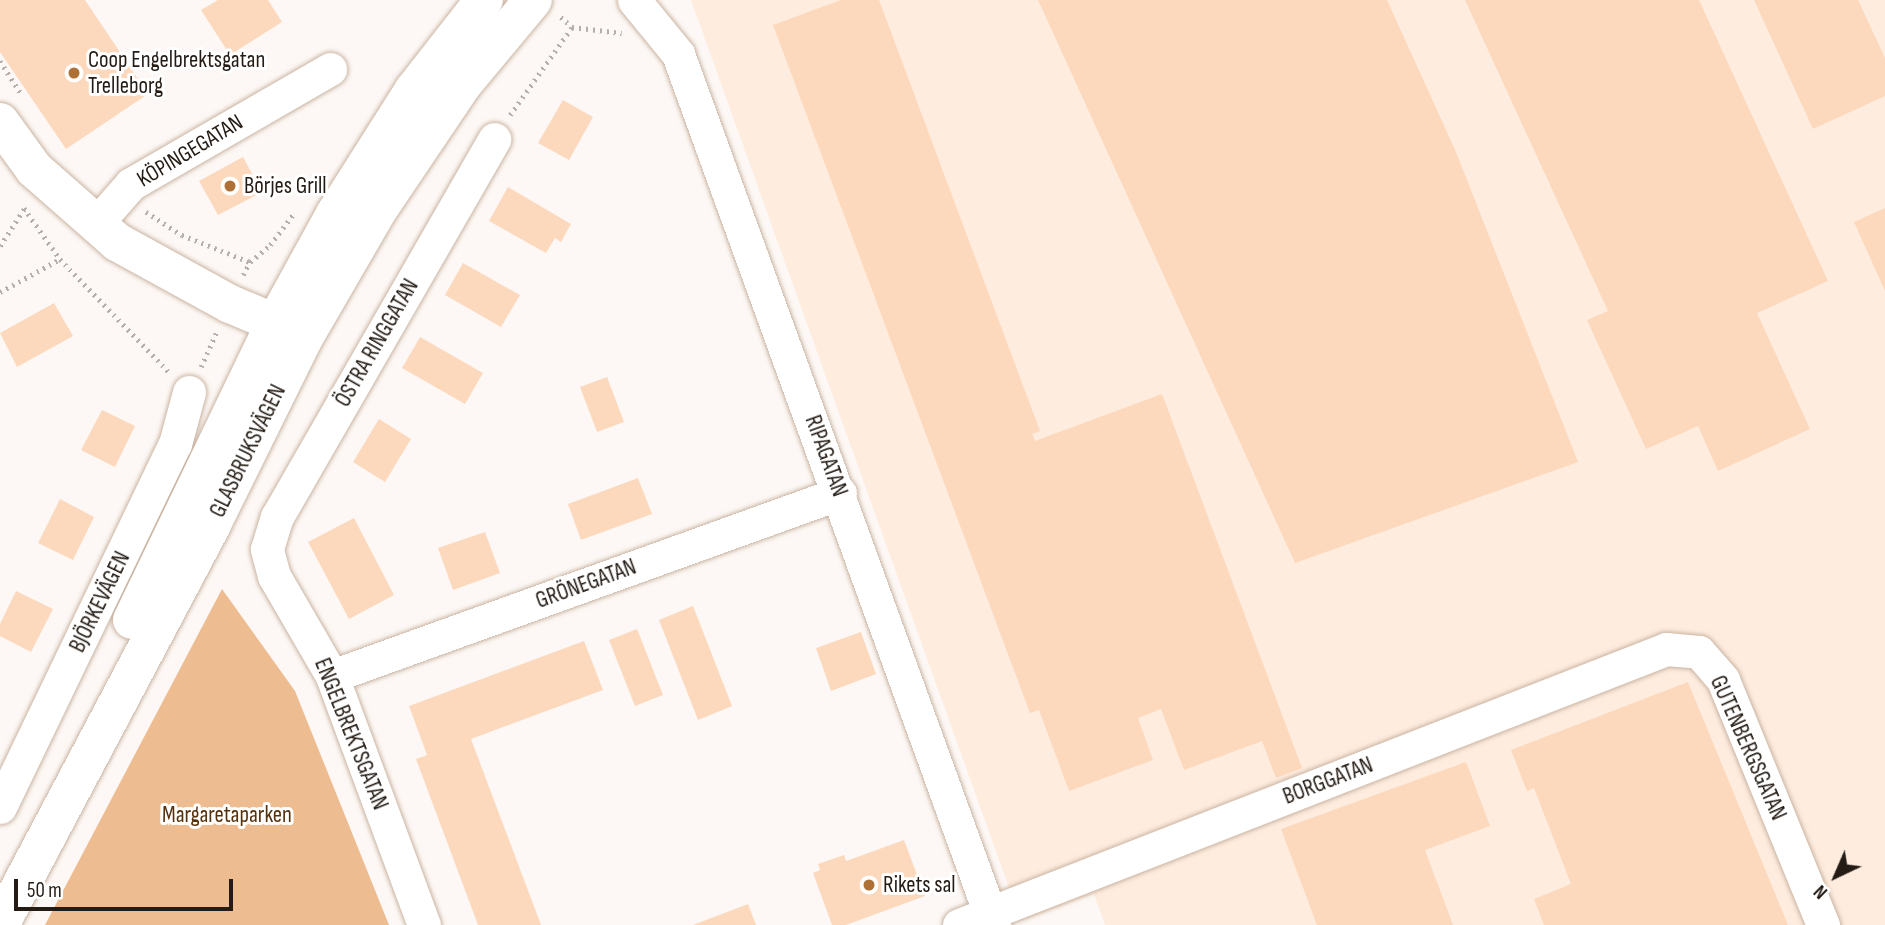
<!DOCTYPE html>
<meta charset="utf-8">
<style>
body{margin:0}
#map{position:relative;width:1885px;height:925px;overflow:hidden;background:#fdf8f5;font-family:"Sofia Sans Condensed",sans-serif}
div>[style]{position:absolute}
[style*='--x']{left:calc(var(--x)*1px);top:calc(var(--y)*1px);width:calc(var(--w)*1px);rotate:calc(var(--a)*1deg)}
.built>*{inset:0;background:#feecde}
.green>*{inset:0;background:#eebc91}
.building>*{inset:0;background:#fcd9bd}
.path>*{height:4.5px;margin-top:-2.25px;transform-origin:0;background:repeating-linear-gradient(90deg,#b5afab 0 2px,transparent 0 7px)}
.roads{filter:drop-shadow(0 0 2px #cab4a2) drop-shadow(0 0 2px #cab4a2)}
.street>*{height:33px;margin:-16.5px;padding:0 16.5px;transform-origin:16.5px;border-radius:16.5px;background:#fff}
.secondary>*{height:38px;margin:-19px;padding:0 19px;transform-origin:19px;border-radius:19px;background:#fff}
.dots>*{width:19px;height:19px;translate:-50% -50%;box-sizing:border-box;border:4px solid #fff;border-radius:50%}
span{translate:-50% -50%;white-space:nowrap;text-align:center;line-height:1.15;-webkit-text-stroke:6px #fff;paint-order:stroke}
.poi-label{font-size:23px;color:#231b14}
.left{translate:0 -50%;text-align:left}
.street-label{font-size:23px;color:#231b14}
.park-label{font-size:23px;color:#56310c}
.north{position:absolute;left:1801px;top:841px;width:70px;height:70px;-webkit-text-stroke:5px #fff;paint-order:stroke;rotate:224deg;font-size:19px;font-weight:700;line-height:28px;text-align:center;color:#231b14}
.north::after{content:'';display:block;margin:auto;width:24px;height:32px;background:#231b14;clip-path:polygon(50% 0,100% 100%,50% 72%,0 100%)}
.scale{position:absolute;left:14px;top:879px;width:219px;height:32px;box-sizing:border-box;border:4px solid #231b14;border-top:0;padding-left:9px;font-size:21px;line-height:24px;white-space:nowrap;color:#231b14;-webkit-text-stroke:5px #fff;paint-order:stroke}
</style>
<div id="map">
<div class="built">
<div style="clip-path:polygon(691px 0,1885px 0,1885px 925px,1105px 925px,1094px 894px,1021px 921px)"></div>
</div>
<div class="green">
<div style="clip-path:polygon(222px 589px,295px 691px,389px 925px,45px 925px)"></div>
</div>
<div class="building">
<div style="clip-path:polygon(0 0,85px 0,148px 94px,66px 149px,0 52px)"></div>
<div style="clip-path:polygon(218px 0,268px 0,282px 22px,230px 55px,201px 10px)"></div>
<div style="clip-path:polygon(841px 0,879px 0,1040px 431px,1032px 434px,1035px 441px,1162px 394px,1302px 768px,1276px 778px,1262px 741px,1184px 770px,1161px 709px,1138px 718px,1153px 760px,1069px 791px,1039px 710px,1030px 713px,773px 25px)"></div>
<div style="clip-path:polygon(1038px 0,1387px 0,1456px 152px,1578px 462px,1295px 563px)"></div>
<div style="clip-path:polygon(1465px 0,1699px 0,1828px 281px,1757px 313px,1810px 429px,1718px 471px,1698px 426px,1646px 449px,1587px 320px,1608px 311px)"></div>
<div style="clip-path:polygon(1754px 0,1858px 0,1885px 58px,1885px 96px,1813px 129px)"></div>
<div style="clip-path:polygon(563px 100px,593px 117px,569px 160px,538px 143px)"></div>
<div style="clip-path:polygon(243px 157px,262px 192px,218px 215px,199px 181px)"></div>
<div style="clip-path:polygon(508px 187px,571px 224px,561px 242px,555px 238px,546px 253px,489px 221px)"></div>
<div style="clip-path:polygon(1885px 208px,1885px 291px,1854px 222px)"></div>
<div style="clip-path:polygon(463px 263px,520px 295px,501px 327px,445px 295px)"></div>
<div style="clip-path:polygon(54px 303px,73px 336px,17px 367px,0 333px)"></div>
<div style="clip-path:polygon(420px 337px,483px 373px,465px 404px,402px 368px)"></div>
<div style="clip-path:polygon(607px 377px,624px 422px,597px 432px,580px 387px)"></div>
<div style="clip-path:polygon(102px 410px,135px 426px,115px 467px,81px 450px)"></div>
<div style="clip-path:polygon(379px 419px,411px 439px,385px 482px,353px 462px)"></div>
<div style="clip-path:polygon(638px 478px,652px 514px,581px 540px,568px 504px)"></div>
<div style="clip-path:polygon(60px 499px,94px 517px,73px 560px,38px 543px)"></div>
<div style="clip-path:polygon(354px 518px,394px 595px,349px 619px,308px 542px)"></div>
<div style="clip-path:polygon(485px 532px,500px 573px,453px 590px,438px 548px)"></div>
<div style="clip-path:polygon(16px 591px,53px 609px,31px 652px,0 636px,0 624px)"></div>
<div style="clip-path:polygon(693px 606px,732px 706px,698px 720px,659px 620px)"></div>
<div style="clip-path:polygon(637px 629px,663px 695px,635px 706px,609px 640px)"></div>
<div style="clip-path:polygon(861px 632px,876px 674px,831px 691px,816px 648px)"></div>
<div style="clip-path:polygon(584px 641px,603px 690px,471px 739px,541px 925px,478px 925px,416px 759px,427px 755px,409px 706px)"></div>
<div style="clip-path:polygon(1688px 682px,1788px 925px,1544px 925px,1534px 899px,1571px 884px,1534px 788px,1527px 791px,1511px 750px)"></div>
<div style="clip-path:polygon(1466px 762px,1490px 826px,1425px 850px,1453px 925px,1317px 925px,1281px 829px)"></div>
<div style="clip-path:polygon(904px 840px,925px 896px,846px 925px,832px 925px,813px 873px,820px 870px,818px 864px,844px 855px,846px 861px)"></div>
<div style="clip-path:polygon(748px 904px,756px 925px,693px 925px)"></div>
</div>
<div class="path">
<div style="--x:561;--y:17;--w:15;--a:42"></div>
<div style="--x:572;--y:27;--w:50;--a:6.8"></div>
<div style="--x:0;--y:61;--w:40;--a:57.1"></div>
<div style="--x:510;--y:115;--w:108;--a:-54.8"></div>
<div style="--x:24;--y:208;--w:62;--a:54.8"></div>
<div style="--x:60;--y:259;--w:156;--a:46"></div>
<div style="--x:146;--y:212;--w:43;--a:32.6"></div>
<div style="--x:182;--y:235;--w:73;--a:21.7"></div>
<div style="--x:0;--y:246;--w:44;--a:-57"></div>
<div style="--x:243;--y:275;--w:15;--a:-62"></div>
<div style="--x:250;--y:262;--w:26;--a:-40"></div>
<div style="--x:270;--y:245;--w:41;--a:-52.9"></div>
<div style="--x:0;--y:292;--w:68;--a:-28.8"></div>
<div style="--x:201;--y:367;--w:37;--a:-66"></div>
</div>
<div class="roads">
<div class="street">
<div style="--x:634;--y:0;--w:70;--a:50.8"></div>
<div style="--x:678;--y:54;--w:927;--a:70.06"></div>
<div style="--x:96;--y:224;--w:53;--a:-48.8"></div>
<div style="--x:131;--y:184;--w:230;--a:-30"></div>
<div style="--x:332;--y:676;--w:540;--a:-19.81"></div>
<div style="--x:0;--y:807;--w:403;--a:-64.3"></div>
<div style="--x:175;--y:444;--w:54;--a:-74.9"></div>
<div style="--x:424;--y:925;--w:265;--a:-110.3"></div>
<div style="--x:332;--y:676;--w:116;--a:-120.1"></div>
<div style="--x:274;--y:576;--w:28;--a:-105"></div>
<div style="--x:267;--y:549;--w:34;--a:-73"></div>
<div style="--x:277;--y:517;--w:436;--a:-60.1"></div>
<div style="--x:959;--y:925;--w:759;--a:-21.32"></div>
<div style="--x:1666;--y:649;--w:33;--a:5"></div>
<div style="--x:1699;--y:652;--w:37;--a:49"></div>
<div style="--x:1723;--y:680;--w:265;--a:67.8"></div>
</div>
<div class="secondary">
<div style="--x:0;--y:122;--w:58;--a:54.1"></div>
<div style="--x:34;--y:169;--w:111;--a:41.3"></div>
<div style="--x:117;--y:242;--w:129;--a:28.8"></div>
<div style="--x:230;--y:304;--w:73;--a:22.7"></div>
<div style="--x:132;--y:620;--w:330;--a:-64.3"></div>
<div style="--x:275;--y:323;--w:124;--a:-61.2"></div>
<div style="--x:335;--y:214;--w:146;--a:-57.6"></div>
<div style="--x:413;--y:91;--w:115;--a:-52"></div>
<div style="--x:0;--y:925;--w:454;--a:-62.1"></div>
<div style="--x:212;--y:524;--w:210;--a:-63.7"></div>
<div style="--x:305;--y:336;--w:146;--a:-59.9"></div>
<div style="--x:378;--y:210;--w:152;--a:-56"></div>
<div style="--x:463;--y:84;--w:109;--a:-50.2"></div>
</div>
</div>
<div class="dots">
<div style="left:74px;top:73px;background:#ae7035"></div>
<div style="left:230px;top:186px;background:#ae7035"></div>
<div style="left:869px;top:885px;background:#ae7035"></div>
</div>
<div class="poi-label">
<span class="left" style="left:88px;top:73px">Coop Engelbrektsgatan<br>Trelleborg</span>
<span class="left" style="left:244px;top:186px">Börjes Grill</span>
<span class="left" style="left:883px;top:885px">Rikets sal</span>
</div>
<div class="street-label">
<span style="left:190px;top:151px;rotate:-31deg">KÖPINGEGATAN</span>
<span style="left:377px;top:343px;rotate:-60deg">ÖSTRA RINGGATAN</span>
<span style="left:248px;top:451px;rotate:-64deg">GLASBRUKSVÄGEN</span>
<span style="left:826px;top:456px;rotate:70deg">RIPAGATAN</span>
<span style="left:586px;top:584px;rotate:-20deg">GRÖNEGATAN</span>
<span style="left:100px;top:602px;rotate:-64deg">BJÖRKEVÄGEN</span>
<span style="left:351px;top:734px;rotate:68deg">ENGELBREKTSGATAN</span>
<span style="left:1748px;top:748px;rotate:66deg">GUTENBERGSGATAN</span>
<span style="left:1328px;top:781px;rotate:-21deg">BORGGATAN</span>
</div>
<div class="park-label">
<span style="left:227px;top:815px">Margaretaparken</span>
</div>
<div class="north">N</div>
<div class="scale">50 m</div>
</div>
